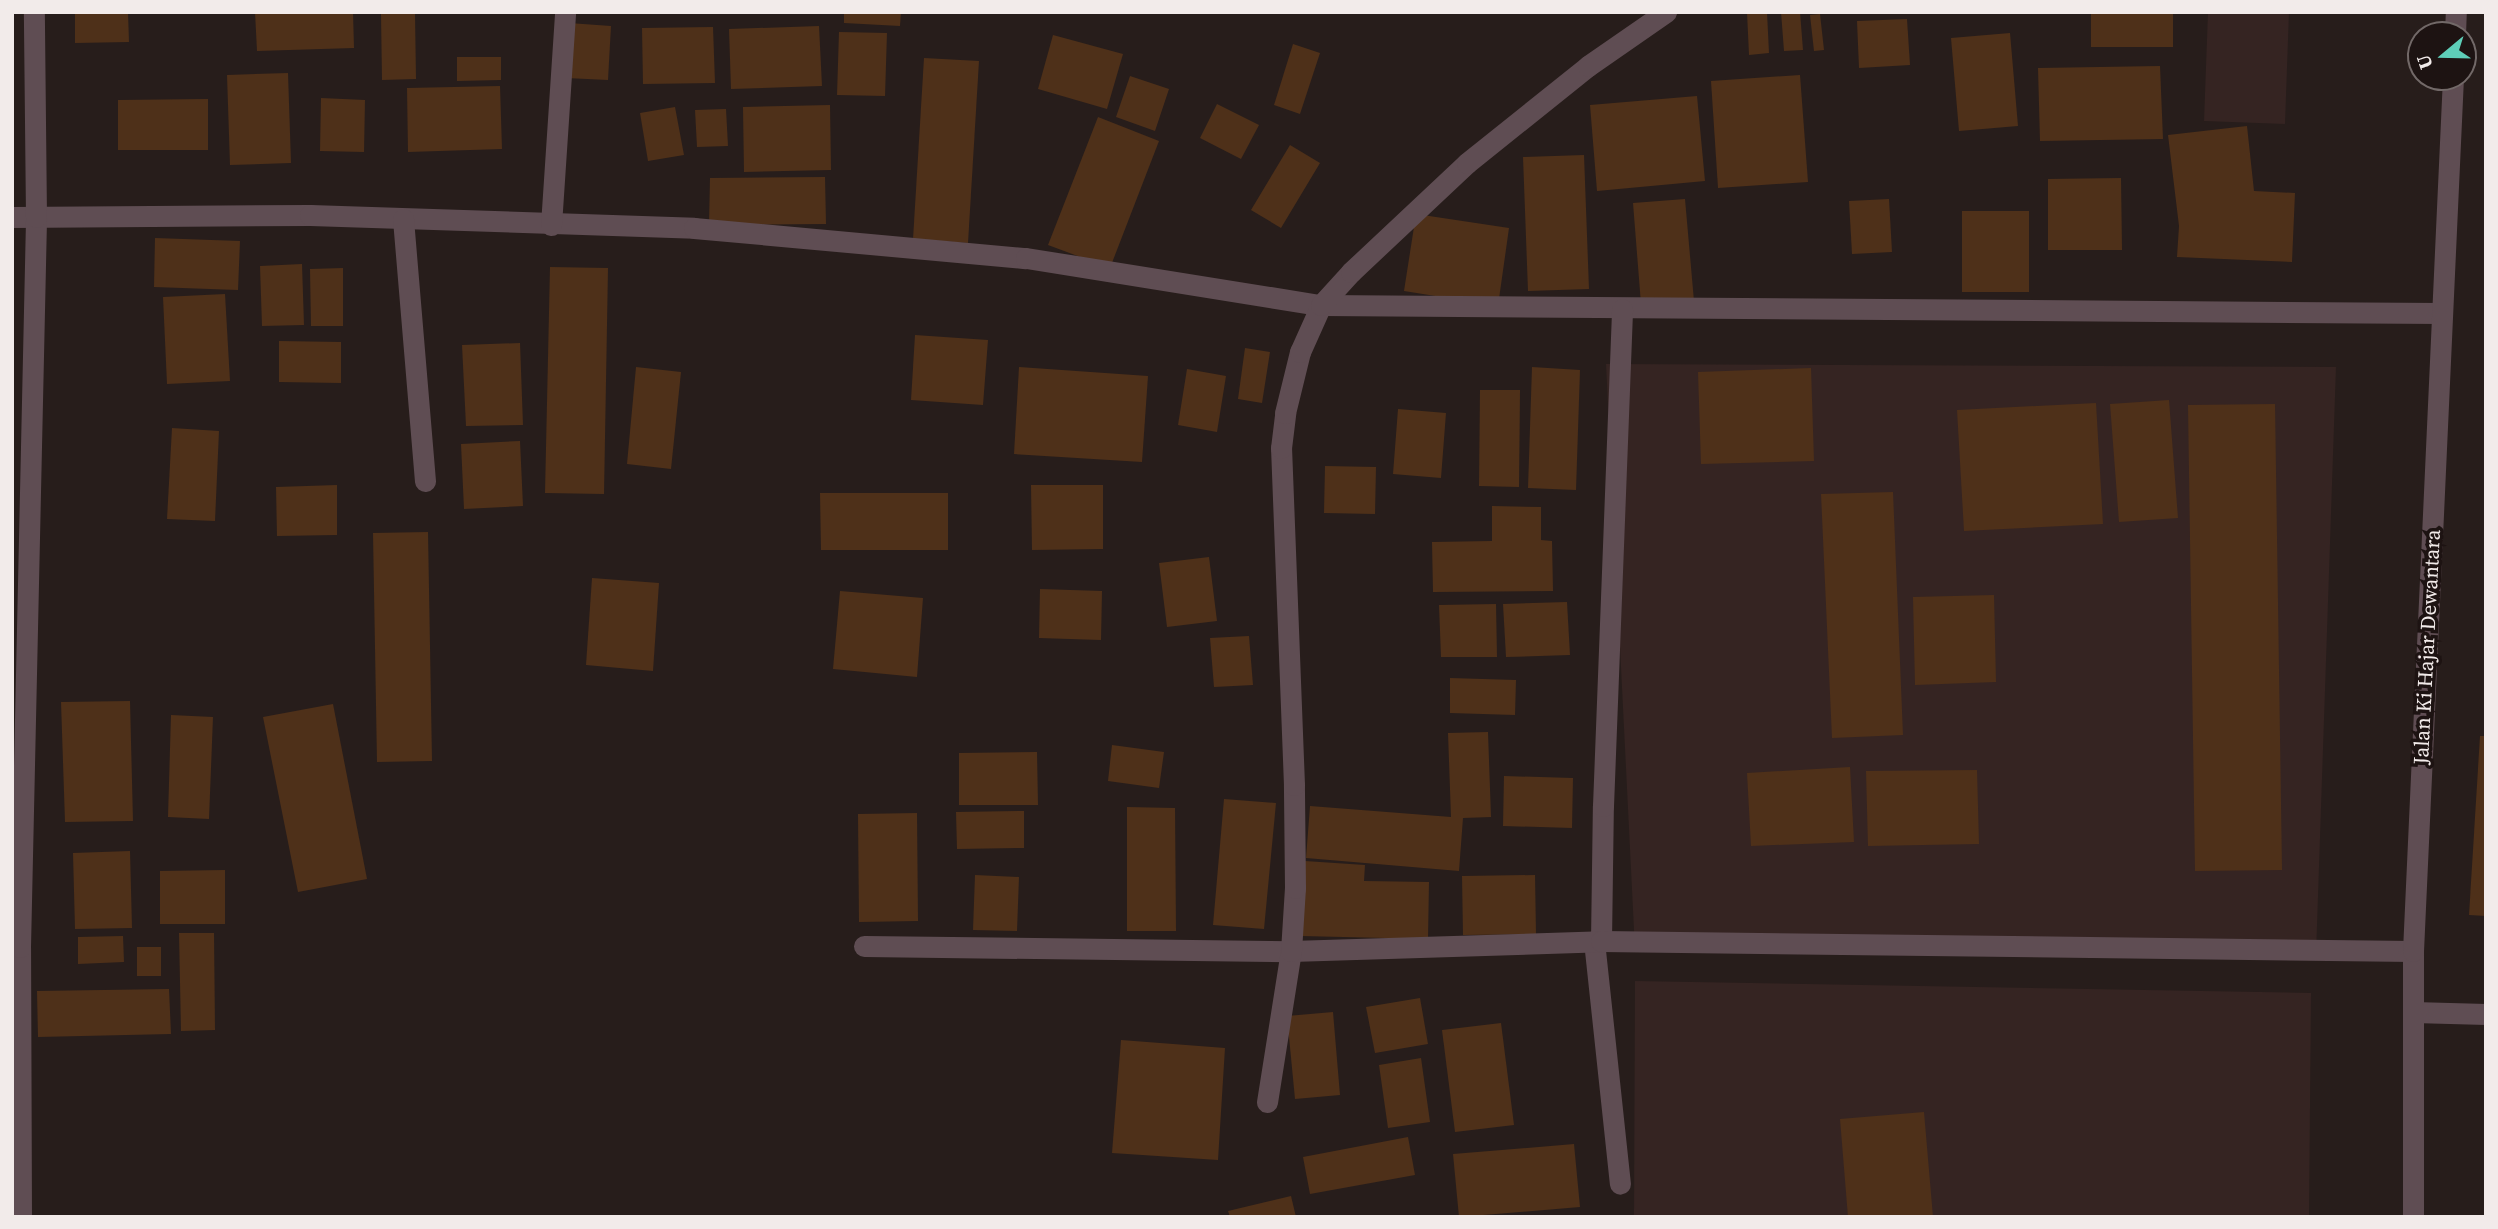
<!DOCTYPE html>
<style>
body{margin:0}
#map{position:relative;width:2498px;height:1229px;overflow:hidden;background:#271d1b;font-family:"Source Serif 4",serif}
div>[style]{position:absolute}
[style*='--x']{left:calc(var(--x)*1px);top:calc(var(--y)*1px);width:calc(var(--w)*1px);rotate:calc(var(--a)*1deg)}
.built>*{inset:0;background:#352422}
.building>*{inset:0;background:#4e3019}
.minor>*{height:21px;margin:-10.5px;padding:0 10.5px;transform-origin:10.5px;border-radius:10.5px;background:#5f4d53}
.tertiary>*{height:21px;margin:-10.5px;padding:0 10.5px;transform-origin:10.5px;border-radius:10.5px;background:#5f4d53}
span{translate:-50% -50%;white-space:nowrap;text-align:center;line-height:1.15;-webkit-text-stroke:7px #1d1312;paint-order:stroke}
.street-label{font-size:21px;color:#f2ebea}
.frame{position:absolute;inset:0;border:14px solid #f2ebea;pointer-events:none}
.north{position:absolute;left:2407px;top:21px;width:70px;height:70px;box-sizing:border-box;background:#1d1312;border:2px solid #726968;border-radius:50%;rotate:251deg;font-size:19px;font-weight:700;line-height:28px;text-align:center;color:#f2ebea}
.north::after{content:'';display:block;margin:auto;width:24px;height:32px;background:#5eceb8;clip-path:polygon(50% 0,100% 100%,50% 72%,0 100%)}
</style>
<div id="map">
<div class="built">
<div style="clip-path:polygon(2208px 12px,2289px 12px,2285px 124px,2204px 121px)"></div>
<div style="clip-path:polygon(1606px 364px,2336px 367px,2316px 955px,1635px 950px)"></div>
<div style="clip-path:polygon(1635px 981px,2311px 993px,2309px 1217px,1634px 1217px)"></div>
</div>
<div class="building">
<div style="clip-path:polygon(75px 12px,128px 12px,129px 42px,75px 43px)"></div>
<div style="clip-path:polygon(255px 12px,353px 12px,354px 48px,257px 51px)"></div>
<div style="clip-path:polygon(844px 12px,901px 12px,900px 26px,844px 23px)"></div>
<div style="clip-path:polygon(1747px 12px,1767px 12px,1769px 53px,1749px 55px)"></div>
<div style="clip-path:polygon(1781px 12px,1800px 12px,1803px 50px,1784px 51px)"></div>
<div style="clip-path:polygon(2091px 12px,2173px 12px,2173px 47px,2091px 47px)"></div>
<div style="clip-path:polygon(381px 14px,415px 14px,416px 79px,382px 80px)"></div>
<div style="clip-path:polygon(1820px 14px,1824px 50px,1814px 51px,1810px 15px)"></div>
<div style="clip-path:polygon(1907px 19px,1910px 65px,1859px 68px,1857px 21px)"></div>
<div style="clip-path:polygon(569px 23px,611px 26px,608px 80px,566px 78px)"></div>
<div style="clip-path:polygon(819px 26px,822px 86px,731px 89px,729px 29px)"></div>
<div style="clip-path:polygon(713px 27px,715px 83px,643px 84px,642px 28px)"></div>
<div style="clip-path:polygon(839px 32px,887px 33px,885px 96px,837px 95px)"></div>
<div style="clip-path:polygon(2010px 33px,2018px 126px,1959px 131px,1951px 38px)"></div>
<div style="clip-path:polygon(1053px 35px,1123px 54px,1107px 109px,1038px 89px)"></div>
<div style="clip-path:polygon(1293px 44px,1320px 53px,1300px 114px,1274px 105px)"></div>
<div style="clip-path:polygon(457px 57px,501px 57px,501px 80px,457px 81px)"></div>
<div style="clip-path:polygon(924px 58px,979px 61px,968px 243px,913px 239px)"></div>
<div style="clip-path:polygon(2160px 66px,2163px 139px,2040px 141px,2038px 68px)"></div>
<div style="clip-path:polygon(288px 73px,291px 163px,230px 165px,227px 75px)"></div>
<div style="clip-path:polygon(1800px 75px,1808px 182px,1718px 188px,1711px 81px)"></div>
<div style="clip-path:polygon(1130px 76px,1169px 89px,1155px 131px,1116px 117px)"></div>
<div style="clip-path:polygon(500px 86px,502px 149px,408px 152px,407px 88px)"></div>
<div style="clip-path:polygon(1697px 96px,1705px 181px,1597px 191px,1590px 105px)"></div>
<div style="clip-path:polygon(321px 98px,365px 100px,364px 152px,320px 151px)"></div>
<div style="clip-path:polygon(208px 99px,208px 150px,118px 150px,118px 100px)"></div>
<div style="clip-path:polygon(1217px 104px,1259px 125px,1241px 159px,1200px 138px)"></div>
<div style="clip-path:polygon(830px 105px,831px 170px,744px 172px,743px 107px)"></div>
<div style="clip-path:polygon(675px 107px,684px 155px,648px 161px,640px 113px)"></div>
<div style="clip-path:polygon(726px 109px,728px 146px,697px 147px,695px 110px)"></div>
<div style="clip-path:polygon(1098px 117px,1159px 141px,1110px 268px,1048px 245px)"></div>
<div style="clip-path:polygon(2247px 126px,2254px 191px,2295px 193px,2292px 262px,2177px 257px,2179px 226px,2168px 135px)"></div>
<div style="clip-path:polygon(1290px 145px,1320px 163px,1281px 228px,1251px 210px)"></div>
<div style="clip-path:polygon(1584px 155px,1589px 289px,1528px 291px,1523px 157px)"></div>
<div style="clip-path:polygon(825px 177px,826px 224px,709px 225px,710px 178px)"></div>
<div style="clip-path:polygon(2121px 178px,2122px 250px,2048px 250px,2048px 179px)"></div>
<div style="clip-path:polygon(1685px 199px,1694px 301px,1641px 304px,1633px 203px)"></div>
<div style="clip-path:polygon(1889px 199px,1892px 252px,1852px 254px,1849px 201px)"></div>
<div style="clip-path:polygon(1962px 211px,2029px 211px,2029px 292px,1962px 292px)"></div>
<div style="clip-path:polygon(1416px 214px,1509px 228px,1498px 306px,1404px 291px)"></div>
<div style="clip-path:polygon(155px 238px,240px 241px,238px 290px,154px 287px)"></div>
<div style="clip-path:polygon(302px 264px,304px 325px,262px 326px,260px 266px)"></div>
<div style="clip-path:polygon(550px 267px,608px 268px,604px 494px,545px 493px)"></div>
<div style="clip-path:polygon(343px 268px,343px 326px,311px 326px,310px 269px)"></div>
<div style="clip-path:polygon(225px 294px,230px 381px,167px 384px,163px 297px)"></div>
<div style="clip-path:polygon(915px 335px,988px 340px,983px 405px,911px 400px)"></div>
<div style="clip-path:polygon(279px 341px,341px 342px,341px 383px,279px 382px)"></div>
<div style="clip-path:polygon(520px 343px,523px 425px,466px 426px,462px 345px)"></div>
<div style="clip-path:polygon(1245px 348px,1270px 352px,1262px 403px,1238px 399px)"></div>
<div style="clip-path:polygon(636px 367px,681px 372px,671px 469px,627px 464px)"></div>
<div style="clip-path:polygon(1019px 367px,1148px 376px,1142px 462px,1014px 454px)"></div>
<div style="clip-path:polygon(1532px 367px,1580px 370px,1576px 490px,1528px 488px)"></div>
<div style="clip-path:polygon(1811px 368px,1814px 461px,1701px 464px,1698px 372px)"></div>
<div style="clip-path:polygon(1187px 369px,1226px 376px,1217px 432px,1178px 425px)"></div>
<div style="clip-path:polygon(1480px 390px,1520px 390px,1519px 487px,1479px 486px)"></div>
<div style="clip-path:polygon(2169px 400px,2178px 518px,2119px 522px,2110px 404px)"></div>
<div style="clip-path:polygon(2096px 403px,2103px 524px,1964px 531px,1957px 410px)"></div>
<div style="clip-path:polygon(2275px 404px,2282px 870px,2195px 871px,2188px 405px)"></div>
<div style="clip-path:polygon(1398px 409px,1446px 413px,1441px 478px,1393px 474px)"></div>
<div style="clip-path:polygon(172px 428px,219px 431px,215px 521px,167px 519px)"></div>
<div style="clip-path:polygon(520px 441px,523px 506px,464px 509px,461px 444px)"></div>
<div style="clip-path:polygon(1325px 466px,1376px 467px,1375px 514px,1324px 513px)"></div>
<div style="clip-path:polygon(337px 485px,337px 535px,277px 536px,276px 487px)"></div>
<div style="clip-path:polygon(1031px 485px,1103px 485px,1103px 549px,1032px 550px)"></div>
<div style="clip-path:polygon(1893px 492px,1903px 735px,1832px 738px,1821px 494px)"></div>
<div style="clip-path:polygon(820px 493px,948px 493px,948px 550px,821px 550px)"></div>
<div style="clip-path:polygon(1492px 506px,1541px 507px,1541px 540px,1552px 541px,1553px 591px,1433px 592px,1432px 542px,1492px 541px)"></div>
<div style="clip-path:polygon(428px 532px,432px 761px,377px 762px,373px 533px)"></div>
<div style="clip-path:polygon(1209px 557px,1217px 621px,1167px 627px,1159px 563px)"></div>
<div style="clip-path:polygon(592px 578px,659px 583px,653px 671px,586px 665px)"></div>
<div style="clip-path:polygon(1040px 589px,1102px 591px,1101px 640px,1039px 638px)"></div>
<div style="clip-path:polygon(840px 591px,923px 598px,917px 677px,833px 669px)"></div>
<div style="clip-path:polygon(1994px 595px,1996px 682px,1915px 685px,1913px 597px)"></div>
<div style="clip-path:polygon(1567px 602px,1570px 655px,1506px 657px,1503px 604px)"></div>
<div style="clip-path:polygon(1496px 604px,1497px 657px,1441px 657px,1439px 605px)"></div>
<div style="clip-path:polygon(1249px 636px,1253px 685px,1214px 687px,1210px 638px)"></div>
<div style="clip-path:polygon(1450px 678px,1516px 680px,1515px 715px,1450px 713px)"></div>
<div style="clip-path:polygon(130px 701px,133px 821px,65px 822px,61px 702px)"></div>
<div style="clip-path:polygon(333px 704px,367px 879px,298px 892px,263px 717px)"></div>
<div style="clip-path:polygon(171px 715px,213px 717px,209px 819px,168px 817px)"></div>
<div style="clip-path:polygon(1488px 732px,1491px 817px,1463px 818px,1459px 871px,1306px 858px,1310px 806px,1451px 817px,1448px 733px)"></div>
<div style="clip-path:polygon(2480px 736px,2486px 736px,2486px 916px,2469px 915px)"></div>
<div style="clip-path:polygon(1112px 745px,1164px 752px,1159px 788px,1108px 781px)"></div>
<div style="clip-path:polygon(1037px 752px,1038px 805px,959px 805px,959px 753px)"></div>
<div style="clip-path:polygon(1850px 767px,1854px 842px,1751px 846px,1747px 773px)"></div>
<div style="clip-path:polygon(1977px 770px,1979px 844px,1868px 846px,1866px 771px)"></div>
<div style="clip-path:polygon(1504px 776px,1573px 778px,1572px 828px,1503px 826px)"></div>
<div style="clip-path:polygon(1224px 799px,1276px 803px,1264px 929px,1213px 925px)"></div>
<div style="clip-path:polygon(1127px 807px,1175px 808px,1176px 931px,1127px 931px)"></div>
<div style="clip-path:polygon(1024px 811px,1024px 848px,957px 849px,956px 812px)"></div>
<div style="clip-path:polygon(917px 813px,918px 921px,859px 922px,858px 814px)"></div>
<div style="clip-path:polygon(130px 851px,132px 928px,75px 929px,73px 853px)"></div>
<div style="clip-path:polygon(1305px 861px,1365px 865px,1364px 881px,1429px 882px,1428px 939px,1301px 936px)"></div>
<div style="clip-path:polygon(225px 870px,225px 924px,160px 924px,160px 871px)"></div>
<div style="clip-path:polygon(975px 875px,1019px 877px,1017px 931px,973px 930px)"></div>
<div style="clip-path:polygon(1535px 875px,1536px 934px,1463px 935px,1462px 876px)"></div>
<div style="clip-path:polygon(179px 933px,214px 933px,215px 1030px,181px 1031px)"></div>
<div style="clip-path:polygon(123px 936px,124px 962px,78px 964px,78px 937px)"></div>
<div style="clip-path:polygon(137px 947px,161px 947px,161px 976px,137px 976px)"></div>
<div style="clip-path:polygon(169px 989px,171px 1034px,38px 1037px,37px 991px)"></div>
<div style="clip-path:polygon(1420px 998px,1428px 1044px,1375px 1053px,1366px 1007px)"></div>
<div style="clip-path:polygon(1333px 1012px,1340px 1095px,1295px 1099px,1287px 1016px)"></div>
<div style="clip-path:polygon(1501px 1023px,1514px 1125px,1455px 1132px,1442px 1030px)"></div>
<div style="clip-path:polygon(1121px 1040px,1225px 1048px,1218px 1160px,1112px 1153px)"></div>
<div style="clip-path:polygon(1421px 1058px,1430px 1122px,1388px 1128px,1379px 1065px)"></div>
<div style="clip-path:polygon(1924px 1112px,1933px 1217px,1848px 1217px,1840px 1119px)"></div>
<div style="clip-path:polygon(1408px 1137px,1415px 1175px,1310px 1194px,1303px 1157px)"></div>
<div style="clip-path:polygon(1574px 1144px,1580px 1207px,1459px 1217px,1453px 1154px)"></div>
<div style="clip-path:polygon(1291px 1196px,1296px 1217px,1230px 1217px,1228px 1211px)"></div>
</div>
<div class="minor">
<div style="--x:12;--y:217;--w:298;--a:-0.4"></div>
<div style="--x:310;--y:215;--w:384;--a:1.9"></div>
<div style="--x:694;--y:228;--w:333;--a:5.2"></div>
<div style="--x:1026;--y:258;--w:299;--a:9.1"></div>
<div style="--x:1321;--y:305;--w:1120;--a:0.41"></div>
<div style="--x:403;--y:219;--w:263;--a:85.2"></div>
<div style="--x:551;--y:225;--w:213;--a:-86.2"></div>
<div style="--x:1594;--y:941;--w:244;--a:83.9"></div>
<div style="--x:1601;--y:941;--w:135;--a:-89.2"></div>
<div style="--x:1603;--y:806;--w:497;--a:-87.8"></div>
<div style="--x:864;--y:946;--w:427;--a:0.7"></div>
<div style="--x:1291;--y:951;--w:310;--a:-1.8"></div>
<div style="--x:1601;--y:941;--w:812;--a:0.71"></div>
<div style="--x:2413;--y:1012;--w:73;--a:1.6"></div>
<div style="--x:1267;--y:1102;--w:153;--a:-81"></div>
<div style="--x:1291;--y:951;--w:63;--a:-86.4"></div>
<div style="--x:1295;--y:888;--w:103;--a:-90.6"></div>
<div style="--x:1294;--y:785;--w:337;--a:-92.2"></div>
<div style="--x:1281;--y:448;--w:35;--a:-83"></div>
<div style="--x:1285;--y:413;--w:63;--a:-76.2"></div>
<div style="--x:1300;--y:352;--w:51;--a:-65.9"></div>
<div style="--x:1321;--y:305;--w:45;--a:-47.7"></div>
<div style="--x:1351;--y:272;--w:159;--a:-43.2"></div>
<div style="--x:1467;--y:163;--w:155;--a:-38.7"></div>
<div style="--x:1588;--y:66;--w:95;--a:-34.7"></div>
<div style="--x:21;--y:1217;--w:270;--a:-90.2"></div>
<div style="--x:20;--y:947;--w:730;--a:-88.74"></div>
<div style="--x:36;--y:217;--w:205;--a:-90.6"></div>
</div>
<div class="tertiary">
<div style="--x:2455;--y:35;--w:23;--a:-88"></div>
<div style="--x:2413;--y:1217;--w:266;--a:-90"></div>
<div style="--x:2413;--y:951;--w:875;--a:-87.38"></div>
</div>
<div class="street-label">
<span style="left:2427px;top:647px;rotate:-87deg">Jalan Ki Hajar Dewantara</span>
</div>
<div class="frame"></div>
<div class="north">U</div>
</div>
